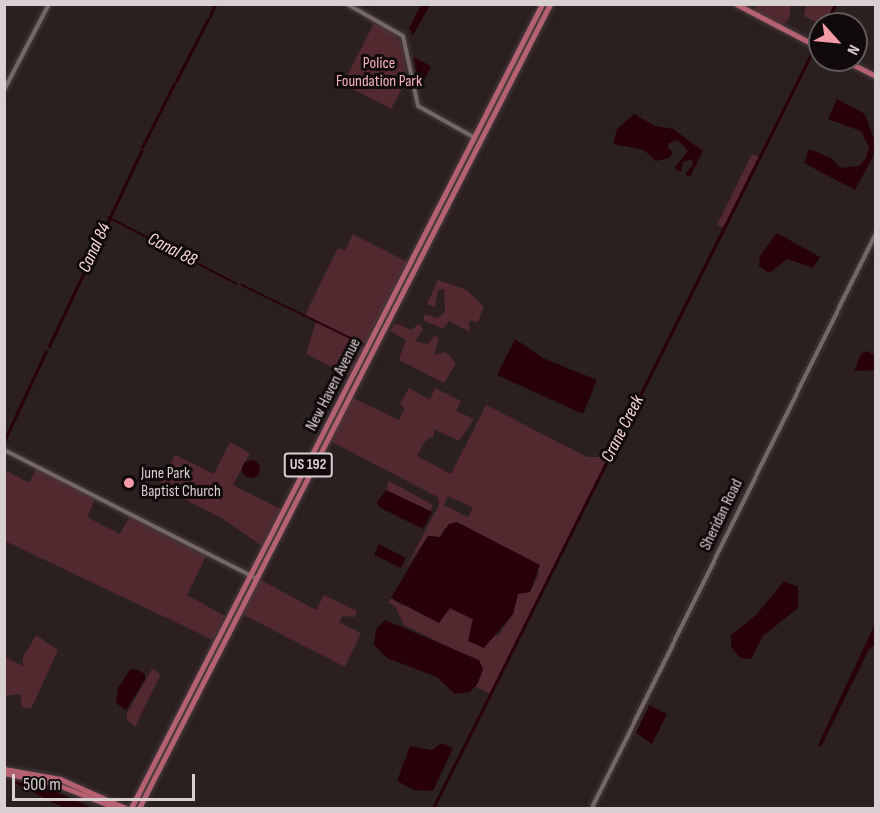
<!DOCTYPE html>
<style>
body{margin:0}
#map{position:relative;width:880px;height:813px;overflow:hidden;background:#2c1f20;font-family:"Sofia Sans Condensed",sans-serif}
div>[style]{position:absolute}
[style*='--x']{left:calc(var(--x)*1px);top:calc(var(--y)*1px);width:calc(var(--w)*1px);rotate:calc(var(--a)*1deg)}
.green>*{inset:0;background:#51292f}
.water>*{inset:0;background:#270009}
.round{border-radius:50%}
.stream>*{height:1.5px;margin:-0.75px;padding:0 0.75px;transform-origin:0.75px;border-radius:0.75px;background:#270009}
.canal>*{height:3px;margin:-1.5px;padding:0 1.5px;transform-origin:1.5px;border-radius:1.5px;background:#270009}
.roads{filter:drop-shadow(0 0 2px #473c3e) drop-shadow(0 0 2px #473c3e)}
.minor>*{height:4px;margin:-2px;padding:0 2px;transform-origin:2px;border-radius:2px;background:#756667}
.major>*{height:5px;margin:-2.5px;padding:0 2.5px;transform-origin:2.5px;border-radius:2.5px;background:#b66172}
.dots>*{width:16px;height:16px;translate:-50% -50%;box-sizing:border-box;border:3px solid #100a0b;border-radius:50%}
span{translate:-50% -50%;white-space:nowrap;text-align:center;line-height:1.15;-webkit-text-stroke:6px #100a0b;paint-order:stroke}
.shield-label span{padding:2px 4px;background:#100a0b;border:2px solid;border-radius:4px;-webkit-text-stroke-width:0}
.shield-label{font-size:15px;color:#d9d0d1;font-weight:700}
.park-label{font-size:16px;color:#f8b4bd}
.street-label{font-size:16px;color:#d9d0d1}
.poi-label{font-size:16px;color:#d9d0d1}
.left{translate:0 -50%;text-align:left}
.water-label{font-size:18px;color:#fad7db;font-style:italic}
.frame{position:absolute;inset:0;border:6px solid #d9d0d1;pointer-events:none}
.north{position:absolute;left:808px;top:12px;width:60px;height:60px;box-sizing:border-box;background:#100a0b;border:2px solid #60595a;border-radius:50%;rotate:117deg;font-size:16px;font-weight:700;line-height:24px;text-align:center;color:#d9d0d1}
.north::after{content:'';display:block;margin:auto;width:21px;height:27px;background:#f39aa7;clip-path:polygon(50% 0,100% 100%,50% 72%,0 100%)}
.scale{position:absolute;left:12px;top:774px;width:183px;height:27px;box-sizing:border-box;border:3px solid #d9d0d1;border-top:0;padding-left:8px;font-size:18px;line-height:21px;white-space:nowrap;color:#d9d0d1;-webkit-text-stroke:4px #100a0b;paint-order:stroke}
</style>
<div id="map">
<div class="green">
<div style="clip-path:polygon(757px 5px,791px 5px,789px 18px,782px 27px,753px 12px)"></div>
<div style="clip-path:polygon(806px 5px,806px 4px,835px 5px,825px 24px,820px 24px,804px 16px)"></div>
<div style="clip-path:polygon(374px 23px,394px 33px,403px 47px,407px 79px,391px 109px,343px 84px)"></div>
<div style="clip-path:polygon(752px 154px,760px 158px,726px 228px,717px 225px)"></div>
<div style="clip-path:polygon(353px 234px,407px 262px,349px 376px,306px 354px,316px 321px,305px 315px,338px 248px,345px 251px)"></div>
<div style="clip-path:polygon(438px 280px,467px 290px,484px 307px,478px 322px,469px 321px,470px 332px,449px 321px,443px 329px,423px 320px,425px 314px,438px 318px,445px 312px,444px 289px,438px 290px,435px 307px,427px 304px)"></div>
<div style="clip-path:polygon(396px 323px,411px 330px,419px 324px,423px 329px,415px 341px,428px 344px,435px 335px,439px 338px,434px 355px,446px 352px,456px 363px,444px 383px,399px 360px,406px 340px,390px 331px)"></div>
<div style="clip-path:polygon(evenodd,409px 388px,430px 400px,435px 388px,461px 401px,456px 411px,474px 419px,459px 441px,434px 429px,434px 436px,425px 441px,417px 456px,451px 474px,486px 405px,587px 457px,611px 457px,492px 695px,475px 686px,475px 660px,404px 625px,395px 606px,388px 603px,391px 598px,401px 605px,450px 608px,474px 620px,471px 628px,498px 636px,513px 614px,518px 594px,530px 592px,539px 573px,445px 528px,440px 537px,428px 536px,404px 571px,439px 505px,438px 497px,330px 441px,353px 398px,399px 420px,405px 408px,400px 404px,409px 388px,448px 496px,473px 508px,468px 517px,444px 505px,448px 496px)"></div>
<div style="clip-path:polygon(230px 442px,250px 453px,233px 485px,281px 509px,262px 546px,223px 519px,159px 486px,175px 455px,214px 474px)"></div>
<div style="clip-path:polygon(36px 469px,95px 499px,87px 517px,120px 534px,130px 516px,206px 556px,187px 595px,225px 616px,213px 640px,5px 541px,5px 470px,29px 483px)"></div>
<div style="clip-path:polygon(389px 481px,433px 505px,430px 511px,386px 490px)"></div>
<div style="clip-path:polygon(259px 579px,316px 610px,324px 595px,357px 611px,355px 617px,343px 616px,339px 622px,361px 633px,345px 667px,242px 614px)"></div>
<div style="clip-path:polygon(36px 635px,58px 650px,31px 709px,22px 707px,20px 694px,5px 696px,5px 657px,23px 666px,23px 657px)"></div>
<div style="clip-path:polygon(152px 669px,161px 674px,135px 727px,127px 720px,127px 713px)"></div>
</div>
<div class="water">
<div style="clip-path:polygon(421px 5px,430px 5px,413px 35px,409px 28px)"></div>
<div style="clip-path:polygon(413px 57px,431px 66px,419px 90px)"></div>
<div style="clip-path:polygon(837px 99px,865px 114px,875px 142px,875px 153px,855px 190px,804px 163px,809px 149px,831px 158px,841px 168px,859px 166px,866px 158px,869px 147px,861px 131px,828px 119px)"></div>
<div style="clip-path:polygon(634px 114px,655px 126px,673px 129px,703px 151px,690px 177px,685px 174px,693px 165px,692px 159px,683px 162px,681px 172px,674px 168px,688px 151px,678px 140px,669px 143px,668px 148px,673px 152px,669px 158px,656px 161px,644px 150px,613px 144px,617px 129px)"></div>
<div style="clip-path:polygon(777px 233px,820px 257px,813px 268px,787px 259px,769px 273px,759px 266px,760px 256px)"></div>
<div style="clip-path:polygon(515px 339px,545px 359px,597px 380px,583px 414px,497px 375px)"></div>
<div style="clip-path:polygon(867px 351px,875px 356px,875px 370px,854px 371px,861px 354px)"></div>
<div class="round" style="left:242px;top:460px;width:18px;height:18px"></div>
<div style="clip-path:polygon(386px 490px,432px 512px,423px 529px,379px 507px,377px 502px)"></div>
<div style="clip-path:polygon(457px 522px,540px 565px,530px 592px,518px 594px,513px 614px,484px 648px,468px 641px,473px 619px,450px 608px,439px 623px,391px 598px,428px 536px,440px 537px,449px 524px)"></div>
<div style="clip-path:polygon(379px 544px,406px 558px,401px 568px,374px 555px)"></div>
<div style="clip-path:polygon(784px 581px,798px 587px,798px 608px,763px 636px,751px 659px,740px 658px,731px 646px,731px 635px,756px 615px)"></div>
<div style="clip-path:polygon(385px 620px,479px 660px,483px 669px,478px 683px,470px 692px,455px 694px,437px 677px,387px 658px,374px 645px,376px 629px)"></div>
<div style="clip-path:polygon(875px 624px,875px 645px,869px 649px,821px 747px,818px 745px)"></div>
<div style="clip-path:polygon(135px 669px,145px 674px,145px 679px,126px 710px,116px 703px,118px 688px,130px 670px)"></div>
<div style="clip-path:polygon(649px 705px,667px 714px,652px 744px,636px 733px)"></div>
<div style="clip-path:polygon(442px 743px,453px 748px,433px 791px,414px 790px,397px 781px,410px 746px,432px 750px)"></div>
<div style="clip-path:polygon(18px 781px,55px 791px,91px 808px,64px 808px,13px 782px)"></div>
</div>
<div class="stream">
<div style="--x:108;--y:217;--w:145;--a:27.4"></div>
<div style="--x:242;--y:285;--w:135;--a:26"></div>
</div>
<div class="canal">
<div style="--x:210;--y:16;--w:13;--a:-67"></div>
<div style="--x:826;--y:24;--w:22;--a:-66"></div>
<div style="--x:817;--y:41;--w:7;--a:-63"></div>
<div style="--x:176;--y:81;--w:70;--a:-62.7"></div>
<div style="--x:142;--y:147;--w:71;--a:-63.1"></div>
<div style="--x:49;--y:346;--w:216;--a:-64.7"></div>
<div style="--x:4;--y:441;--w:99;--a:-65"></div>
<div style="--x:433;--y:808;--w:848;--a:-63.37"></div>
</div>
<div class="roads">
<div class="minor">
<div style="--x:347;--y:4;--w:64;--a:29.7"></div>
<div style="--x:403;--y:36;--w:72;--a:77.9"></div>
<div style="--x:418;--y:106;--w:65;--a:29.3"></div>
<div style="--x:4;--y:90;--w:97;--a:-62.4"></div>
<div style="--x:4;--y:450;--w:284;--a:27"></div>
<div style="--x:592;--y:808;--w:641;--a:-63.71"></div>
</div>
<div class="major">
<div style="--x:736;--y:4;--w:95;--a:27.6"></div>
<div style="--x:844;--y:60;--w:36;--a:27"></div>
<div style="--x:4;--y:769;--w:57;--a:10.1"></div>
<div style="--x:60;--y:779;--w:71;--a:24"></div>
<div style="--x:4;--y:773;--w:50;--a:11.5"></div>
<div style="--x:53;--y:783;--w:68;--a:21.6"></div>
<div style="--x:131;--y:808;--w:903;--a:-62.92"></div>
<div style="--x:139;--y:808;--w:903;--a:-62.92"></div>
</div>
</div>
<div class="dots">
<div style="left:129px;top:483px;background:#f39aa7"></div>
</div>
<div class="shield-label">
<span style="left:308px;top:465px">US 192</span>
</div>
<div class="park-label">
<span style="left:379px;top:73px">Police<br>Foundation Park</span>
</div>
<div class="street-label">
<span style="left:334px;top:385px;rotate:-63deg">New Haven Avenue</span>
<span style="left:722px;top:515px;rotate:-64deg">Sheridan Road</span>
</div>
<div class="poi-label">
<span class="left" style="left:141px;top:483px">June Park<br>Baptist Church</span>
</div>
<div class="water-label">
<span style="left:95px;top:248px;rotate:-65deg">Canal 84</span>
<span style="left:172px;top:250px;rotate:27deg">Canal 88</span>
<span style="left:623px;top:429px;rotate:-63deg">Crane Creek</span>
</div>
<div class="frame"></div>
<div class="north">N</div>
<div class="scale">500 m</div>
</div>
